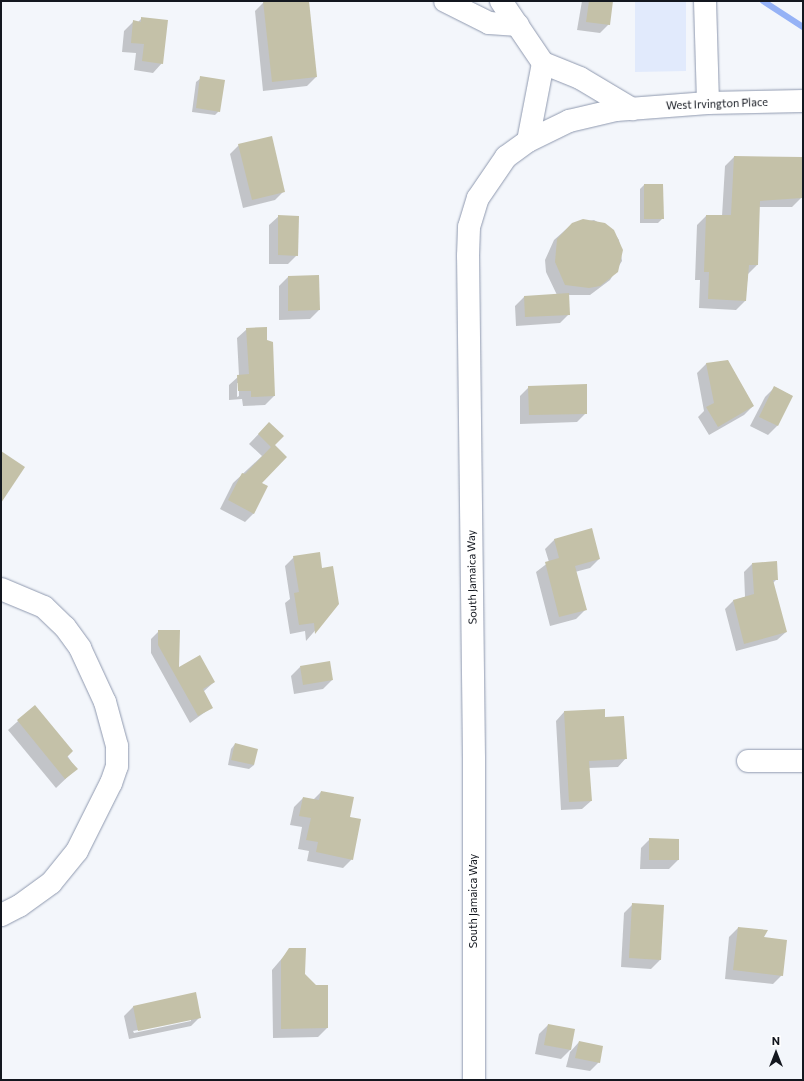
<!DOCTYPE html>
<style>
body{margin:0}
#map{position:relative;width:804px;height:1081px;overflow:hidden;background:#f3f6fb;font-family:Commissioner,sans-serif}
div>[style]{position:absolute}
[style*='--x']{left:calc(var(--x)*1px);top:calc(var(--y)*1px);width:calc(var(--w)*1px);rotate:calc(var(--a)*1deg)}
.built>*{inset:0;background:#e1eafc}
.shadow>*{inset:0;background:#0003}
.stream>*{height:6px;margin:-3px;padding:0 3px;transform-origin:3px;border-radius:3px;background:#95b2f6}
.building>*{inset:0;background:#c4c1a8}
.roads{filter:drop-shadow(0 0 1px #8f99af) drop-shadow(0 0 1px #8f99af)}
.minor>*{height:22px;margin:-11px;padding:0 11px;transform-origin:11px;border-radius:11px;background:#fff}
span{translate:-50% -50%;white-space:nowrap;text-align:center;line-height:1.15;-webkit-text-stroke:3px #fff;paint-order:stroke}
.street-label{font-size:11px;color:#13171f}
.frame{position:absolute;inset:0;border:2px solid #13171f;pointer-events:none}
.north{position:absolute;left:756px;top:1033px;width:40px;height:40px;-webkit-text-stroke:3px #fff;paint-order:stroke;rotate:0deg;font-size:11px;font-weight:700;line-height:16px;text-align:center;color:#13171f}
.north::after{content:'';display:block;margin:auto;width:14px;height:18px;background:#13171f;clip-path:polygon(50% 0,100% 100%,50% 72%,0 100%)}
</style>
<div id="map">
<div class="built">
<div style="clip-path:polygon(635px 1px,686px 1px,686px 71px,635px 72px)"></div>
</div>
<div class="shadow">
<div style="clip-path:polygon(308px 1px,316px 77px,307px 86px,263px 91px,255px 11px,264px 2px)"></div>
<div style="clip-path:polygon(582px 1px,612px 1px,609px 24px,600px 33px,577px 30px)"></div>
<div style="clip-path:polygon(142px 18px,162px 63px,153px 73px,134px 70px,136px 53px,122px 52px,124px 31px,133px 22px,138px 22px)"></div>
<div style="clip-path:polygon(201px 78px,219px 111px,215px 115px,192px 112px,196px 82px)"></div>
<div style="clip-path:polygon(239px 145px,284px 191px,275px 200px,243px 208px,230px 154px)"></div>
<div style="clip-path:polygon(734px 157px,801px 158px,801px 198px,792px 207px,759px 207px,757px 265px,748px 274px,745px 301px,736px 310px,699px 308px,700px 280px,695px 280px,697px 225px,706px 216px,722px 216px,725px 166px)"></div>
<div style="clip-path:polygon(644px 185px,663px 218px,658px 223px,640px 223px,640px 189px)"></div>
<div style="clip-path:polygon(279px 216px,297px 255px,288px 264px,269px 264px,269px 225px)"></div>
<div style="clip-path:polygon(594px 220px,613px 231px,619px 240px,622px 261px,610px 280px,590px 295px,568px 295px,569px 314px,560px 323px,516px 326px,515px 306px,524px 297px,557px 295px,546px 272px,545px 260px,554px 240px,572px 224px)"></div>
<div style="clip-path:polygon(318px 276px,319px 310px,310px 319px,279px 320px,279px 286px,288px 277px)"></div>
<div style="clip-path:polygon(evenodd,247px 329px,266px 341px,274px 396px,265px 405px,243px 406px,242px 399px,229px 400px,229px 385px,239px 376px,237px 338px,247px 329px,237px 383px,239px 383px,239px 396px,237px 397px,237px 383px)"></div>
<div style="clip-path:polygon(727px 361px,753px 406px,744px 415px,709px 435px,698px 417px,704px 411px,697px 373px,706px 364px)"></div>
<div style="clip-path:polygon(529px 387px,586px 413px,577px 422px,520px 424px,520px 396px)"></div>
<div style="clip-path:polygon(775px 387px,792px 396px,777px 426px,768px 435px,750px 426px,765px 397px)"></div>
<div style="clip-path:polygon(269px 423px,274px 445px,260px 483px,254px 513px,245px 522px,220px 509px,233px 483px,262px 456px,249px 444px)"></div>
<div style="clip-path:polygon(555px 539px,599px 559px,590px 568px,575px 572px,585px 610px,576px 619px,550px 626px,536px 572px,549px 562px,545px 549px)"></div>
<div style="clip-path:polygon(294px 557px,322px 569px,338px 604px,306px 641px,305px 631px,290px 634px,285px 603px,290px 599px,285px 566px)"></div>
<div style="clip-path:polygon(752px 564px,777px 579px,773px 583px,786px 632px,777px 640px,736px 651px,725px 609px,733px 601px,745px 597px,744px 572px)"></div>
<div style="clip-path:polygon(159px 631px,178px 669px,214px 682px,203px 692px,212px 707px,190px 723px,151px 653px,151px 639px)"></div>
<div style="clip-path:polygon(300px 667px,332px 680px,323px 689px,294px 694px,291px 676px)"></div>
<div style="clip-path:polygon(35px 706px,76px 769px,56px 788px,8px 730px)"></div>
<div style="clip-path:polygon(604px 710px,604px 718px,626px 758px,618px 767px,588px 768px,591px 801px,582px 809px,561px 810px,556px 721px,564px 712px)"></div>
<div style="clip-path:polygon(235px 744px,254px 765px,249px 769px,228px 765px,231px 749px)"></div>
<div style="clip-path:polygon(321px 792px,349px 817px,352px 859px,343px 868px,307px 861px,309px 851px,298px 849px,302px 827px,290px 825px,294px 807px,303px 798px,313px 800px)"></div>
<div style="clip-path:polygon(650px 839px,678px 840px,678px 860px,669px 869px,640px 869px,641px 848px)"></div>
<div style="clip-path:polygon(633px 904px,660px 960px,651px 969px,621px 967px,624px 913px)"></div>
<div style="clip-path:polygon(738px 928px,762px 938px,782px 975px,773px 984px,725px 979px,729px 937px)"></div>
<div style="clip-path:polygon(290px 949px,304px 974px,316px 986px,327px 986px,327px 1028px,318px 1037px,273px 1038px,272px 970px)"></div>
<div style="clip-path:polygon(evenodd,195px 993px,200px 1017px,191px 1026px,129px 1039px,124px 1016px,133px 1007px,195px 993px,191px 1019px,191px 1021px,134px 1033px,133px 1031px,191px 1019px)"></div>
<div style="clip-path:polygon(548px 1025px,574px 1030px,570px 1050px,561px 1059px,535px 1054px,539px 1034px)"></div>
<div style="clip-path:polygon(579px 1042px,599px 1062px,590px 1071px,566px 1067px,570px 1052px)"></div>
</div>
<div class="stream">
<div style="--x:763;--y:1;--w:48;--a:33"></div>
</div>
<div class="building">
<div style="clip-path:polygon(263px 1px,309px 1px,317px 77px,272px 82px)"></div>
<div style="clip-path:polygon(589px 1px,613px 1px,610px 25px,586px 22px)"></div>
<div style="clip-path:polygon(141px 17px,168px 20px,163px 64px,142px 61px,144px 44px,131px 43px,133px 20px,141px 22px)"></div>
<div style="clip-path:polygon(200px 76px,225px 80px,220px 112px,196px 108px)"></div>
<div style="clip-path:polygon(272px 136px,285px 192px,252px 200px,238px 144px)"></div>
<div style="clip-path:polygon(734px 156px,802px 157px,802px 198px,760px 201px,758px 265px,749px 265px,746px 301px,708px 299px,709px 272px,704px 272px,706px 215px,731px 215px)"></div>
<div style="clip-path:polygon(644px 184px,663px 184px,664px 219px,644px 219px)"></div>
<div style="clip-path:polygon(278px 215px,299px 216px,298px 256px,278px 255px)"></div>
<div style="clip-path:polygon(583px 219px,605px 223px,614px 230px,623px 250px,618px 272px,600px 286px,589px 288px,565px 285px,555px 262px,557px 239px,572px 223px)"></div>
<div style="clip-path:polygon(319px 275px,320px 310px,288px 311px,288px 276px)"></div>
<div style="clip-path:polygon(569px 293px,570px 315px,525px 317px,524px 296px)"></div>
<div style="clip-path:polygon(267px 327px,267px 340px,273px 342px,275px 396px,251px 397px,251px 391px,238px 391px,237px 375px,249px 374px,246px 328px)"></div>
<div style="clip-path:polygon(728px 360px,754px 406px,718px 427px,706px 407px,714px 403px,706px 363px)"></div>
<div style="clip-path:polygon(587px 384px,587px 414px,529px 415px,528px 386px)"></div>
<div style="clip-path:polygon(774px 386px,793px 396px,778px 426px,759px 417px)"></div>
<div style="clip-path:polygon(269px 422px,284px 436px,275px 445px,287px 457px,262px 483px,268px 486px,254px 514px,228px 500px,242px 473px,245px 474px,271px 447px,258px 434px)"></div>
<div style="clip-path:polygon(1px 451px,25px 467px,1px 503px)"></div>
<div style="clip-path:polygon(592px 528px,600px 559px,575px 566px,587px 610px,559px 617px,545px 562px,559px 558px,554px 539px)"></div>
<div style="clip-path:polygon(320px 552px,322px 568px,333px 566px,339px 604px,315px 634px,314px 623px,299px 625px,294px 593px,299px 592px,293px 556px)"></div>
<div style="clip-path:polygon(777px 561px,778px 580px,773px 580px,787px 632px,744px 644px,733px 600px,754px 594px,752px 563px)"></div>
<div style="clip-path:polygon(158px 630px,180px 630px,179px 667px,200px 655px,215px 682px,203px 689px,213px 708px,198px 716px,158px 645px)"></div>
<div style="clip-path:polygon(330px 661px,333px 680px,303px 685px,300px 666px)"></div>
<div style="clip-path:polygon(35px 705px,73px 751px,67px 757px,78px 769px,65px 779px,17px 720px)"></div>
<div style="clip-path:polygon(605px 709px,605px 717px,624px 716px,627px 759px,589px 761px,592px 801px,569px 802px,564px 711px)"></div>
<div style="clip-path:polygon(235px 743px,258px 749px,254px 765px,231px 760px)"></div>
<div style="clip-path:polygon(321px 791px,354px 797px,350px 817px,361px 819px,353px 860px,316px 852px,318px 842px,306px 840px,311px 818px,299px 816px,303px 797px,319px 800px)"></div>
<div style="clip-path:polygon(649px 838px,679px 839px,679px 860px,649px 860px)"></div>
<div style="clip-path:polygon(632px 903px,664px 905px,661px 960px,629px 958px)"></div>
<div style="clip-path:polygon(738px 927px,768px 930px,764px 937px,787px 940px,783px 976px,733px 970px)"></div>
<div style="clip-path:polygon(289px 948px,306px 948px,305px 974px,316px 985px,328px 985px,328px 1028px,281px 1029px,281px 960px)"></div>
<div style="clip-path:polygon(196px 992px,201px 1018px,138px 1031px,133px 1006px)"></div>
<div style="clip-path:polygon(548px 1024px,575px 1029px,571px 1050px,544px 1045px)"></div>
<div style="clip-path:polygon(579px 1041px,603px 1046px,600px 1063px,575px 1058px)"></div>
</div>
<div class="roads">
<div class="minor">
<div style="--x:445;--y:1;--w:49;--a:26.6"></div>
<div style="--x:489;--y:23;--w:29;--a:4"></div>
<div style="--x:501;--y:1;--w:75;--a:55.9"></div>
<div style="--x:543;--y:63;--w:40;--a:22"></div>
<div style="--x:580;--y:78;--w:61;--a:30.8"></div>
<div style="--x:705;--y:1;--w:102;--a:88.3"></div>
<div style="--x:528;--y:141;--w:79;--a:-79.1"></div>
<div style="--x:1;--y:589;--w:47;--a:22.7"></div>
<div style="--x:44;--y:607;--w:29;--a:44"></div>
<div style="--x:65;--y:627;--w:26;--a:54"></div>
<div style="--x:80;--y:648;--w:60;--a:65.2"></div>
<div style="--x:105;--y:702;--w:46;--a:74.7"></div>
<div style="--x:117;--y:746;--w:20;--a:90"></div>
<div style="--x:117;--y:766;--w:18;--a:109"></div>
<div style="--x:111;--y:783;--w:76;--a:116.6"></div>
<div style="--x:77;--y:851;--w:41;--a:129.1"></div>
<div style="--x:51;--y:883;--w:39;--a:144"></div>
<div style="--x:19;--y:906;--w:20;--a:153"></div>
<div style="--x:748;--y:761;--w:55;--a:0"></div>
<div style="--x:474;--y:1080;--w:322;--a:-90"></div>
<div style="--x:474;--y:758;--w:502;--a:-90.68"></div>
<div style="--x:468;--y:256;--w:29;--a:-88"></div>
<div style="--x:469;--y:227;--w:30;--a:-73"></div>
<div style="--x:478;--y:198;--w:50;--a:-55.7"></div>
<div style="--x:506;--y:157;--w:27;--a:-36"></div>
<div style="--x:528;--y:141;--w:46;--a:-26"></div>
<div style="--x:569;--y:121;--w:48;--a:-13.2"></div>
<div style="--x:616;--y:110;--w:92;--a:-4.4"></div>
<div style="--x:708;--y:103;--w:95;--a:-1.2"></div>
</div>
</div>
<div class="street-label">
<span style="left:717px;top:104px;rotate:-2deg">West Irvington Place</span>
<span style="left:472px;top:577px;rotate:-91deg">South Jamaica Way</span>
<span style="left:473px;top:901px;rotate:-90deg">South Jamaica Way</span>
</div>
<div class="frame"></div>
<div class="north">N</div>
</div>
